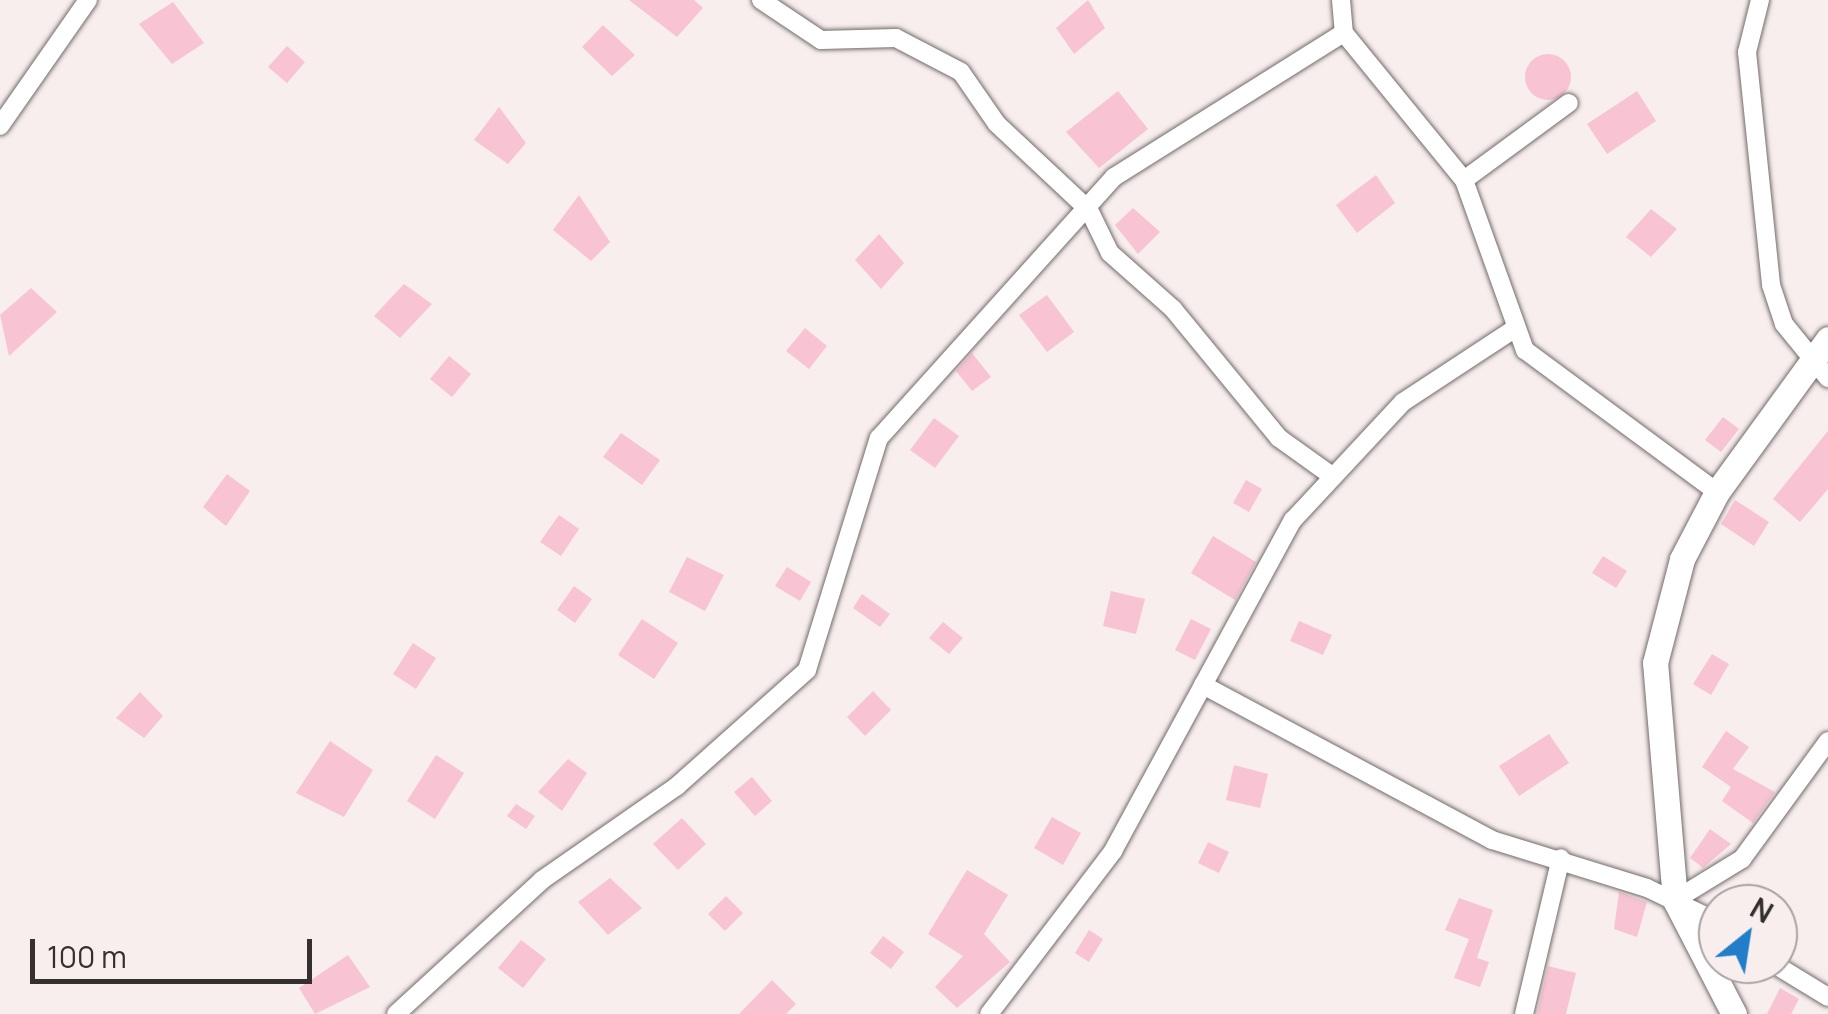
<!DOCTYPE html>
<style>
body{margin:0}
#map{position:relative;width:1828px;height:1014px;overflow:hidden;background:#f7eeed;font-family:Manrope,sans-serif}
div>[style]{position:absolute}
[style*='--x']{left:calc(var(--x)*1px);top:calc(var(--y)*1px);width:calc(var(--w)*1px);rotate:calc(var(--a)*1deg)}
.building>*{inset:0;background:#f8c4d3}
.round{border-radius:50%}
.roads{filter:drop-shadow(0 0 2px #736b6a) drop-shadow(0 0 2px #736b6a)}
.street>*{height:18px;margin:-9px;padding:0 9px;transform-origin:9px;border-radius:9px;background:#fff}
.secondary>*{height:25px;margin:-12.5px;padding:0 12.5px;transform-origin:12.5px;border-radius:12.5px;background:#fff}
span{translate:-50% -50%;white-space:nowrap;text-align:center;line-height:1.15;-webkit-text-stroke:10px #f7eeed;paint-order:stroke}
.north{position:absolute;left:1698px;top:884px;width:100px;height:100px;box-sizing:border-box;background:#f7eeed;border:2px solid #a9a2a1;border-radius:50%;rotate:30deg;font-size:28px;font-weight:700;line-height:40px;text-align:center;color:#33302f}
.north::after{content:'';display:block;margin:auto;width:35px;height:45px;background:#227eca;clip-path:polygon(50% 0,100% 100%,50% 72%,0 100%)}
.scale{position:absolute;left:30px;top:939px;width:282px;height:45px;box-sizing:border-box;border:5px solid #33302f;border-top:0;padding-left:12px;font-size:30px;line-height:35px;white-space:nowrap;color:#33302f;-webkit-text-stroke:8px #f7eeed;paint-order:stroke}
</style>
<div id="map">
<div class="building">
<div style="clip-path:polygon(629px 0,694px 0,703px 8px,677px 37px)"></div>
<div style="clip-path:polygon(1088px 0,1105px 28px,1074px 54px,1056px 28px)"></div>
<div style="clip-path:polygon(173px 2px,204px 43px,172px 64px,139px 24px)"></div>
<div style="clip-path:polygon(603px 25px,635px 55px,612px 76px,582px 47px)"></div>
<div style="clip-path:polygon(287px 46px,305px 62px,287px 83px,268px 67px)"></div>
<div class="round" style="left:1525px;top:54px;width:46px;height:46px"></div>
<div style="clip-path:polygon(1118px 91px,1148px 129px,1099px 168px,1066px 132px)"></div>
<div style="clip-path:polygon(1637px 91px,1656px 121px,1607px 154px,1587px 124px)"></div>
<div style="clip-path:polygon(499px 107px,526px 143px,508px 164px,474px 140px)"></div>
<div style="clip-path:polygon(1376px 175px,1395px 203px,1357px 233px,1336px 205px)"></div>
<div style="clip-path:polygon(579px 195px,610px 242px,591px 261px,553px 230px)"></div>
<div style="clip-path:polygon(1133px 208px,1160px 232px,1138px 254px,1115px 225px)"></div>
<div style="clip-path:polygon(1651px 209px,1677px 229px,1651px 257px,1626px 237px)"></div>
<div style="clip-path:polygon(879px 234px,904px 263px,881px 289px,855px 260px)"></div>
<div style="clip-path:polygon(404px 284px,432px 304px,400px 338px,374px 316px)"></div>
<div style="clip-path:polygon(31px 288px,57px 312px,9px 356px,0 315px)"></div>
<div style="clip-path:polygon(1047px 295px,1074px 332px,1047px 352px,1019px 315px)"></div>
<div style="clip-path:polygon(805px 328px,827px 346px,809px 369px,786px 351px)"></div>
<div style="clip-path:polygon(972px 353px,991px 377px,972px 391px,956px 371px)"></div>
<div style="clip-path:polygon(449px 356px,471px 374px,452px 397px,430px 379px)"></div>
<div style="clip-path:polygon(1723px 417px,1739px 429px,1721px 452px,1705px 440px)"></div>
<div style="clip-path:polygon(934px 418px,959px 436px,935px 468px,910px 450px)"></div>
<div style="clip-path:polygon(1828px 431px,1828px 489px,1800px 522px,1773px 499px)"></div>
<div style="clip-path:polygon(621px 433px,660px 460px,642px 485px,603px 457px)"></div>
<div style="clip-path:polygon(227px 474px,250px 491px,226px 526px,203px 507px)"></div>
<div style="clip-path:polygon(1246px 480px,1262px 489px,1249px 512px,1233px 503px)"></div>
<div style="clip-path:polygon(1735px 500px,1769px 522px,1754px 546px,1721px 524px)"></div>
<div style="clip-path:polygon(559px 515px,579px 529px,561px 556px,540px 542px)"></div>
<div style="clip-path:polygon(1213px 536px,1256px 562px,1235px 600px,1191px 573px)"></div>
<div style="clip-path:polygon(1603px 556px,1627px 571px,1616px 588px,1592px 573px)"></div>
<div style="clip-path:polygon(687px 557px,724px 575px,705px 611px,669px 592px)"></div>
<div style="clip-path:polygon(787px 567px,811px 582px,800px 601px,775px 586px)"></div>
<div style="clip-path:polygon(574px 586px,592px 599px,575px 623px,557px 610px)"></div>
<div style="clip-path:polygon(1111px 591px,1145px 599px,1136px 634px,1103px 626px)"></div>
<div style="clip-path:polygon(862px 594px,890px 614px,880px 627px,853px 608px)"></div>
<div style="clip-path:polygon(642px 619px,678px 643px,654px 679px,618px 655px)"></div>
<div style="clip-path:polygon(1191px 619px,1211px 629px,1195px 660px,1175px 650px)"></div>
<div style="clip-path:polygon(1299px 621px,1332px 635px,1323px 655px,1290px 641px)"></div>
<div style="clip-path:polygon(943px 622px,963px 638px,949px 654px,929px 638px)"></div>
<div style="clip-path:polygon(413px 643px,436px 658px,416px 689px,393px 674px)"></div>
<div style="clip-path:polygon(1712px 654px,1729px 664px,1711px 695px,1693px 684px)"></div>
<div style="clip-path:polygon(873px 691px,891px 710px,865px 736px,847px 717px)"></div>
<div style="clip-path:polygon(140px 692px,163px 716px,144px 738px,116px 718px)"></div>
<div style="clip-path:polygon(1726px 731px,1749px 747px,1733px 769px,1775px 792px,1753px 823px,1722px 801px,1731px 787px,1702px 767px)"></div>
<div style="clip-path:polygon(1549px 734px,1569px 763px,1519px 796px,1499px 766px)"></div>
<div style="clip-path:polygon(330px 741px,373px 770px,344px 817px,296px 793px)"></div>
<div style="clip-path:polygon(436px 755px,464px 773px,435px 819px,407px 801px)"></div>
<div style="clip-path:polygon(568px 759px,587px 773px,562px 811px,538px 792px)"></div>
<div style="clip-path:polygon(1234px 765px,1268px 774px,1260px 808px,1226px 800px)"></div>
<div style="clip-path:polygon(752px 777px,772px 801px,755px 816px,734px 792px)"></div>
<div style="clip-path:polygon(516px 804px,535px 816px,526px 829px,507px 816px)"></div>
<div style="clip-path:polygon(1052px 817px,1081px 833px,1063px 865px,1034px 848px)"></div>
<div style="clip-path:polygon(682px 818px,706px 844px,678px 870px,653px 844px)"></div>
<div style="clip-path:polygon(1710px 829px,1731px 844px,1703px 868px,1690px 858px)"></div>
<div style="clip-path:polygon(1208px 842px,1229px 852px,1219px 873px,1198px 863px)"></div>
<div style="clip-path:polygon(967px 870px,1008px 895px,984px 934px,1010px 962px,957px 1008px,935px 987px,963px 956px,928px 934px)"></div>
<div style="clip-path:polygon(610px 878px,642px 908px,608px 935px,578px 902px)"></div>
<div style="clip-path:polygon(1619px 892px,1647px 902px,1637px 937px,1614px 929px)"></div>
<div style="clip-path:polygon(726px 896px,743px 913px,725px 931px,708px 914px)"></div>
<div style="clip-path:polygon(1459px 898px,1493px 910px,1477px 958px,1489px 962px,1480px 987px,1454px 978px,1469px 939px,1445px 930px)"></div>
<div style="clip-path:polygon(1089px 930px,1103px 939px,1089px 962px,1075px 953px)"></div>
<div style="clip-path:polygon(883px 936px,904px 952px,891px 969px,870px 953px)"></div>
<div style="clip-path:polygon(521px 940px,546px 959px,523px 988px,498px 968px)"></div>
<div style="clip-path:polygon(348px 955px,370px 987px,315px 1014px,299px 988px)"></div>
<div style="clip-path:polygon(1548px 966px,1576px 973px,1566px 1014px,1537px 1014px)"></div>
<div style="clip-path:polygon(772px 980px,796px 1004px,786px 1014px,739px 1014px)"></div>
<div style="clip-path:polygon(1780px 988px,1799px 999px,1791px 1014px,1767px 1014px)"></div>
</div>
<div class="roads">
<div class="street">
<div style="--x:761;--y:0;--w:72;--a:33.7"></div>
<div style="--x:821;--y:40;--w:75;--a:-1.5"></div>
<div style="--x:896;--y:38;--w:73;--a:27.6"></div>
<div style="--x:961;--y:72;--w:63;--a:55.3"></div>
<div style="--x:997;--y:124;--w:126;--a:43.1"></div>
<div style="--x:1089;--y:210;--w:48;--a:64"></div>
<div style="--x:1110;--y:253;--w:84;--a:41.6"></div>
<div style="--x:1173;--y:309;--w:167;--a:50.6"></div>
<div style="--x:1279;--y:438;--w:65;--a:35.6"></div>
<div style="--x:1341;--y:0;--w:33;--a:85"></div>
<div style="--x:1344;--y:33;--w:190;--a:50.8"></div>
<div style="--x:1464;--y:180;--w:181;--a:70.3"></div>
<div style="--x:1525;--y:350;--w:239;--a:36.5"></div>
<div style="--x:1760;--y:0;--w:54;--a:104"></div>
<div style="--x:1747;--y:52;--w:234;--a:84.1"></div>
<div style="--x:1771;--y:285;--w:41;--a:71.6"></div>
<div style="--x:1784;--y:324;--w:70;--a:50.8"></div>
<div style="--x:0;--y:126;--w:154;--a:-55.1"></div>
<div style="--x:1464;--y:180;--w:130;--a:-36.3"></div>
<div style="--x:1203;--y:685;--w:328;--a:28.2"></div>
<div style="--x:1492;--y:840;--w:162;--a:17.2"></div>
<div style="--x:1647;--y:888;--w:79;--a:25.6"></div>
<div style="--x:1675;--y:900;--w:79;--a:-31.5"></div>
<div style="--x:1742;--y:859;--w:146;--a:-53.9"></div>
<div style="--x:1774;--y:964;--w:63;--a:31.4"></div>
<div style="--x:396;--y:1014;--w:198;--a:-42.5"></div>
<div style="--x:542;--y:880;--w:165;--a:-34.8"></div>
<div style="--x:677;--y:786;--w:174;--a:-41.7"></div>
<div style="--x:807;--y:670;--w:243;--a:-72.8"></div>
<div style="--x:879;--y:438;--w:351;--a:-48"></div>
<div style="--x:1114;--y:177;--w:271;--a:-32.1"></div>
<div style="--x:989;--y:1014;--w:205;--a:-52.7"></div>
<div style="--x:1113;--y:851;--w:377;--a:-61.5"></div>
<div style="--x:1293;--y:520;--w:161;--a:-47"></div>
<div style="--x:1403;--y:402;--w:129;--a:-33.3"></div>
<div style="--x:1524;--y:1014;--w:160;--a:-76.7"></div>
</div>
<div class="secondary">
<div style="--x:1734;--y:1014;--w:128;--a:-117.4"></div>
<div style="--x:1675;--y:900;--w:238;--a:-94.8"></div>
<div style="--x:1655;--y:663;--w:107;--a:-75.4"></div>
<div style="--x:1682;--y:559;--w:76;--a:-62.4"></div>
<div style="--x:1717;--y:492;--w:189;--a:-54"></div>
</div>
</div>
<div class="north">N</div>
<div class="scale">100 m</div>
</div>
